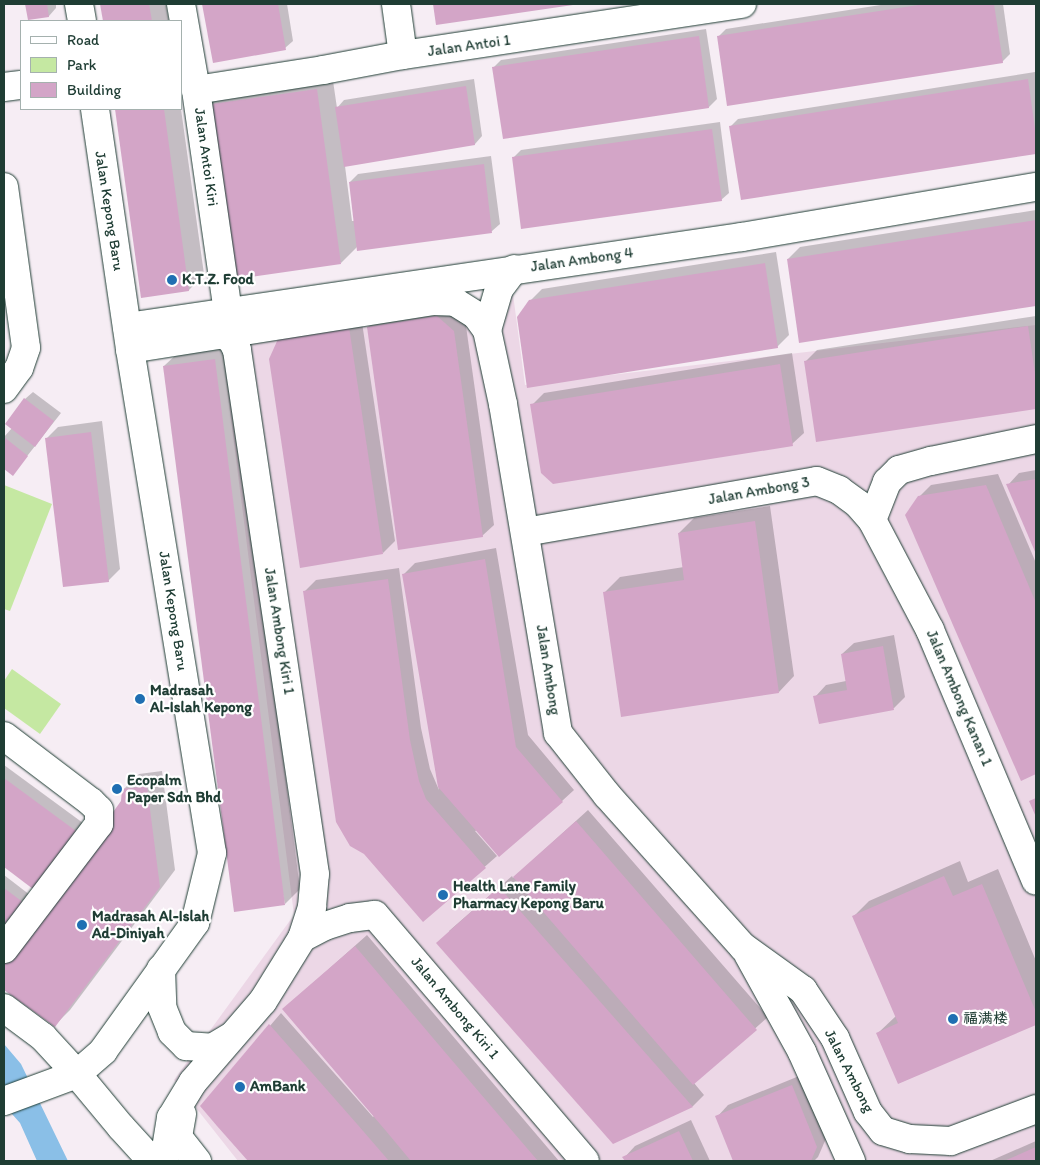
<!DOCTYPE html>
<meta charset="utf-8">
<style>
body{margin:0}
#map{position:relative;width:1040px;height:1165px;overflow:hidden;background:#f6edf4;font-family:Itim,"LXGW WenKai TC",sans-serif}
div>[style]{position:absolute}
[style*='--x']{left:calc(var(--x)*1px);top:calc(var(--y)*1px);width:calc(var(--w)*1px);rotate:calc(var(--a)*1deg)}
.built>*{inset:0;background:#ecd7e6}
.green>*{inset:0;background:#c5e8a2}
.water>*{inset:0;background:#8abfe7}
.shadow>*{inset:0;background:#0003}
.building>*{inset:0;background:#d3a5c7}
.roads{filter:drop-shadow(0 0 1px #1f3d34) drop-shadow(0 0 1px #1f3d34)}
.minor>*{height:28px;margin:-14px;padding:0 14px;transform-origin:14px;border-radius:14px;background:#fff}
.dots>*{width:14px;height:14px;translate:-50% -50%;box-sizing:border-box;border:2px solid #fff;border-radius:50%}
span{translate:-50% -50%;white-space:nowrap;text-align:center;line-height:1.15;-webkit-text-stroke:4.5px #fff;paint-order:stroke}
.street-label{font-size:15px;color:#1f3d34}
.poi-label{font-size:15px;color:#1f3d34;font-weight:700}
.left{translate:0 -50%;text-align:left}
.frame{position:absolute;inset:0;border:5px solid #1f3d34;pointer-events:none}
.legend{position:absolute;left:20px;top:20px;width:162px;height:90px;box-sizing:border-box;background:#fff;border:1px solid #a5b1ae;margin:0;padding:6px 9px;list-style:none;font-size:15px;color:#1f3d34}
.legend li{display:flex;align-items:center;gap:10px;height:25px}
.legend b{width:25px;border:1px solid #a5b1ae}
</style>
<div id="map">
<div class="built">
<div style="clip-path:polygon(513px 294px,525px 385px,1036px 325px,1036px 1161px,238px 1161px,174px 1080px,294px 915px,221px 341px)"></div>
</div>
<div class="green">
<div style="clip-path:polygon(4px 485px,52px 504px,10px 611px,4px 609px)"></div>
<div style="clip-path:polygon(12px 669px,61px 704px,40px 734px,4px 708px,4px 681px)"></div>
</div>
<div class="water">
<div style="clip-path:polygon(4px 1044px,21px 1064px,68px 1161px,37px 1161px,20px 1123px,4px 1105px)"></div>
</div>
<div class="shadow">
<div style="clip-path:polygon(26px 4px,56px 4px,56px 8px,49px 16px,29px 19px)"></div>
<div style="clip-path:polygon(101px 4px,166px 4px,169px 21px,104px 21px)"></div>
<div style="clip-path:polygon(204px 4px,287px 4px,293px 41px,285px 48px,214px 62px)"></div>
<div style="clip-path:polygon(434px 4px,573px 4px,437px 24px)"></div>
<div style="clip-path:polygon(887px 4px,1003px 4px,1010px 54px,1002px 62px,718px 37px,726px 29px)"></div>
<div style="clip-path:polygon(706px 29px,717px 99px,709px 107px,493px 68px,501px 60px)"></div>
<div style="clip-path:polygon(1035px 72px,1036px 152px,742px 199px,731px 126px,738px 119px)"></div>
<div style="clip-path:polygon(332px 74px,337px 108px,344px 100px,474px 79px,482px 136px,475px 144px,345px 166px,352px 221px,355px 221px,350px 182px,358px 174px,491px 156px,500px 224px,492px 231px,358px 250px,358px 246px,341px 263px,207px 106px,222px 91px)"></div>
<div style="clip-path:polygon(116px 109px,181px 109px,204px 274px,189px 290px,142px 296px)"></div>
<div style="clip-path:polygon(720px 122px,729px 193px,721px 200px,513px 158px,521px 150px)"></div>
<div style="clip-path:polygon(1036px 210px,1036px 305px,800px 342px,788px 259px,800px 247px)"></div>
<div style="clip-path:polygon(776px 252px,789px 335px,777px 347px,530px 301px,542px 289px)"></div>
<div style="clip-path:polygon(449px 305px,465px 319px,494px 525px,482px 536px,368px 327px,380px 315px)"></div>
<div style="clip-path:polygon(361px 316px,395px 541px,383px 553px,270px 360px)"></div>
<div style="clip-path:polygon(1036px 316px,1036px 407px,817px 441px,806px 361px,817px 350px)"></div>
<div style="clip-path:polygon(230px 344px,300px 889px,285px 904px,164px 366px,180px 351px)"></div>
<div style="clip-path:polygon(792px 353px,804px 433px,792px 444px,532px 405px,544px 393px)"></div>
<div style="clip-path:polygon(33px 392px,61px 413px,13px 474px,4px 467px,4px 437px,12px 428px,25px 399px)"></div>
<div style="clip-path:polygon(102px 421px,120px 569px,108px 581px,47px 438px,58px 427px)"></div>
<div style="clip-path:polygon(1036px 470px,1036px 551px,1008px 485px,1019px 473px)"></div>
<div style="clip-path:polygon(998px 474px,1036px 563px,1036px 773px,1021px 779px,919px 497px,931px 485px)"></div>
<div style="clip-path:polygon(770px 506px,794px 676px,779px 692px,605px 592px,620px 577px,684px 567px,679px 533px,694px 518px)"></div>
<div style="clip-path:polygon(496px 548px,528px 735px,574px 790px,562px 801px,475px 831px,497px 856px,424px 920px,304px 592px,316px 580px,399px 568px,421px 728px,430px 769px,439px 790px,404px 574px,415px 563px)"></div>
<div style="clip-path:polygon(894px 635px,905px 697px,894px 708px,820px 723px,815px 697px,826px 685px,846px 681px,842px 654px,854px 643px)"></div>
<div style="clip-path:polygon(4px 765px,83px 823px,33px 887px,4px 866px)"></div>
<div style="clip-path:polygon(162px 771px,175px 870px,70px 1010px,55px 1025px,4px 988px,4px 965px,122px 802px,123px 790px,139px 774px)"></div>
<div style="clip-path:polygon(588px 810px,768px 1017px,694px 1083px,704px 1095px,693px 1106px,613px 1143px,449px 931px,512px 876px,513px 878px)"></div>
<div style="clip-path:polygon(960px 861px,968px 882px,998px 869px,1036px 961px,1036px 1023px,899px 1083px,878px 1033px,896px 1016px,854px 916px,869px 901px)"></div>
<div style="clip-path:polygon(4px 875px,30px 895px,4px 931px)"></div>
<div style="clip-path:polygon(367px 935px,559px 1161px,250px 1161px,201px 1106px,281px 1013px,373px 1117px,374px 1116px,284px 1009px)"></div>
<div style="clip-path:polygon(804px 1074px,828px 1134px,818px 1157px,814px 1161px,734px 1161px,717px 1117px,728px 1105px)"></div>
<div style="clip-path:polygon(691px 1120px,710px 1161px,627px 1161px,624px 1158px,635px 1146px)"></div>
<div style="clip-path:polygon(1036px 1141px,1036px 1161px,990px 1161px)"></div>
</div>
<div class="building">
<div style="clip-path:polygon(25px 4px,47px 4px,49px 17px,28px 20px)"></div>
<div style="clip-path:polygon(100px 4px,149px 4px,152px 21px,103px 21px)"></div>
<div style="clip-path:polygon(202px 4px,278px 4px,286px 50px,213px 63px)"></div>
<div style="clip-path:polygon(433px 4px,573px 4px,573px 5px,436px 25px)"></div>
<div style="clip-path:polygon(925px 4px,994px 4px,1003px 63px,727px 106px,717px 36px)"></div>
<div style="clip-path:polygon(699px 36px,709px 108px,503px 139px,492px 67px)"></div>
<div style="clip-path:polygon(1028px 79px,1036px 136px,1036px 154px,741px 200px,729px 126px)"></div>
<div style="clip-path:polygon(466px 86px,475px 145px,344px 167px,335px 107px)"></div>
<div style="clip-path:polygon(317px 89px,341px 264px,230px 280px,205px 105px)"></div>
<div style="clip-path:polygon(115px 109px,164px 109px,189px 291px,141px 298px)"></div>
<div style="clip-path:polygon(712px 129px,722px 201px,521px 229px,512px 157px)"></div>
<div style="clip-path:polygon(484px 164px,492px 233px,357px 251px,349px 182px)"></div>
<div style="clip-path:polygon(1036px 220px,1036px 306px,799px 343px,787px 259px)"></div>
<div style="clip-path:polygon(765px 263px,778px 348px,527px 388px,517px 317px,529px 300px)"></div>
<div style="clip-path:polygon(437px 316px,454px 331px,483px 537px,398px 550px,367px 327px)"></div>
<div style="clip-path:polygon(1028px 326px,1036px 380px,1036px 409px,816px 442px,804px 361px)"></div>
<div style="clip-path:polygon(349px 327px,383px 554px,300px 568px,269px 359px,278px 339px)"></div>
<div style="clip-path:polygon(215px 359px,285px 905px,234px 912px,163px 366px)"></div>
<div style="clip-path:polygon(780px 364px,793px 446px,553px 484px,541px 473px,530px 404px)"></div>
<div style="clip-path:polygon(24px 398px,54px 421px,35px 447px,5px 424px)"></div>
<div style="clip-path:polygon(91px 432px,109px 582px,63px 587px,45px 438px)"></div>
<div style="clip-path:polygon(4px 437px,28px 456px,13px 476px,4px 469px)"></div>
<div style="clip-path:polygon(1036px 479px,1036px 554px,1006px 484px)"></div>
<div style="clip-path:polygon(986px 485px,1036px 603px,1036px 774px,1021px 781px,905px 515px,918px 496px)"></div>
<div style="clip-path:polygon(755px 521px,779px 693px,621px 717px,603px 592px,684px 580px,678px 533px)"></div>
<div style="clip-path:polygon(485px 559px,516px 747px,563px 802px,499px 857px,438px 787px,402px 574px)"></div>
<div style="clip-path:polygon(388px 579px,410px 740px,419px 781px,426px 799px,486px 868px,423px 922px,364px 854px,350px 846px,336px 822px,303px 591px)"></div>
<div style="clip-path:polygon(883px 646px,894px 710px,819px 724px,813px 696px,847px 690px,841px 654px)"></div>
<div style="clip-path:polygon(4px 778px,76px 831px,33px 889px,4px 867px)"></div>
<div style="clip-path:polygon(147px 786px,160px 887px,55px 1027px,4px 990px,4px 963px,121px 801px,122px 789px)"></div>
<div style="clip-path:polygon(1036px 798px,1036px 817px,1029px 801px)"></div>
<div style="clip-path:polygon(576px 821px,757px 1030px,693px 1085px,513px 877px)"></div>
<div style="clip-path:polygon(944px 876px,953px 896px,982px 884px,1036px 1012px,1036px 1025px,898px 1084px,876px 1033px,898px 1023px,852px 916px)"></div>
<div style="clip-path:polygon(499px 887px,589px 989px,693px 1107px,613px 1144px,436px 943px)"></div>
<div style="clip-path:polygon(4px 888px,24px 903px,4px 930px)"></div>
<div style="clip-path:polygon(355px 946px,444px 1051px,538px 1161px,411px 1161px,386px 1131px,282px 1009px)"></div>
<div style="clip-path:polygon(269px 1024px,357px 1124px,389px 1161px,248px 1161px,217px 1126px,200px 1106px)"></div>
<div style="clip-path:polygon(792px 1085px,817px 1147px,811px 1161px,733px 1161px,715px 1116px)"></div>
<div style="clip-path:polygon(679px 1131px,693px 1161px,625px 1161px,622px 1157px)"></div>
<div style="clip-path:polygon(1036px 1147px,1036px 1161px,1004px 1161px)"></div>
</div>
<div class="roads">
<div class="minor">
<div style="--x:79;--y:4;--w:17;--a:80"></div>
<div style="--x:181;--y:4;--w:87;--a:80.1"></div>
<div style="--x:196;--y:90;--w:223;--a:81.8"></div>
<div style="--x:396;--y:4;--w:51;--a:82.2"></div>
<div style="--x:4;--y:87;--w:17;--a:-7"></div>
<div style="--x:196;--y:90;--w:129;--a:-8.9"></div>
<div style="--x:323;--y:70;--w:81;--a:-10.6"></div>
<div style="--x:403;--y:55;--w:343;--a:-8.6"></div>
<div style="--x:4;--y:187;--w:162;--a:82.2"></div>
<div style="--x:26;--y:348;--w:21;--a:109"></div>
<div style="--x:19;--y:368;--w:26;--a:126"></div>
<div style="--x:127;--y:327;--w:622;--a:-8.33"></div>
<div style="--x:742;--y:237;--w:298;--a:-9.7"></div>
<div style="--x:487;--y:330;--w:43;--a:-73.7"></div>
<div style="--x:499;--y:289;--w:25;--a:-53"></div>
<div style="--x:130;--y:349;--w:306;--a:-9"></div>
<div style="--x:432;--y:301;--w:23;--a:2"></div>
<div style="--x:455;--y:302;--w:25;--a:32"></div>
<div style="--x:476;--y:315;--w:19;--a:54"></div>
<div style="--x:487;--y:330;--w:76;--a:77.8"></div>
<div style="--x:503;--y:404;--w:334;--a:80.5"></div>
<div style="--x:558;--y:733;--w:79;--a:51.7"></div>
<div style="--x:607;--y:795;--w:204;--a:48.2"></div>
<div style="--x:743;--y:947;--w:74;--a:35.6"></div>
<div style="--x:803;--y:990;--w:58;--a:56.3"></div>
<div style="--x:835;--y:1038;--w:81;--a:66"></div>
<div style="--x:868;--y:1112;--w:24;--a:52"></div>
<div style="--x:883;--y:1131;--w:28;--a:17"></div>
<div style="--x:910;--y:1139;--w:41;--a:2.8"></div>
<div style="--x:951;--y:1141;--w:91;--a:-20.6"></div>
<div style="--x:872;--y:520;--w:41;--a:-68.5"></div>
<div style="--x:887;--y:482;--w:17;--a:-45"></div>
<div style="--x:899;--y:470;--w:33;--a:-16"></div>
<div style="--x:931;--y:461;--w:107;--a:-11.8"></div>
<div style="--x:525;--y:532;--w:296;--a:-9.9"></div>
<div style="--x:817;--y:481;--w:24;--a:22"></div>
<div style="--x:839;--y:490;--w:24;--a:36"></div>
<div style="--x:858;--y:504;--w:21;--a:49"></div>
<div style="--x:872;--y:520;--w:124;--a:62.2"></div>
<div style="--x:930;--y:630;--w:272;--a:67.1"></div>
<div style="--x:4;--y:736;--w:109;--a:37.2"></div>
<div style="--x:91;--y:802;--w:11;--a:45"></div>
<div style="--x:99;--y:810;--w:14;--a:90"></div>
<div style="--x:99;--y:824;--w:157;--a:127.2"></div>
<div style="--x:302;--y:938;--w:26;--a:-28"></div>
<div style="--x:325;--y:926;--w:26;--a:-18"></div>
<div style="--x:350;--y:918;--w:25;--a:-7"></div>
<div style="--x:375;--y:915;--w:323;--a:49.5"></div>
<div style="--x:748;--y:954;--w:112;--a:61.1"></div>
<div style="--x:802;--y:1052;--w:120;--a:65.8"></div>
<div style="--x:161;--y:969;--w:38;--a:88"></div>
<div style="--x:162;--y:1007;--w:27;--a:68"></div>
<div style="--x:172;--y:1032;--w:20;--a:45"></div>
<div style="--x:186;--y:1046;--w:26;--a:4"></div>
<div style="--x:212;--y:1048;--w:23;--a:-31"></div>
<div style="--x:4;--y:1008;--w:49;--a:36.6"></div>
<div style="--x:43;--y:1037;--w:50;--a:47.4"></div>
<div style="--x:77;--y:1074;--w:69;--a:50.3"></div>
<div style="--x:121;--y:1127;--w:46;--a:47.6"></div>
<div style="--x:4;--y:1101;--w:78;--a:-20.3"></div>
<div style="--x:77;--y:1074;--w:35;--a:-41"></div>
<div style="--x:103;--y:1051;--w:158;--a:-54.3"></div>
<div style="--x:195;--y:923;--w:72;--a:-76.3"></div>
<div style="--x:212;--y:853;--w:511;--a:-99.24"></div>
<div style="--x:130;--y:349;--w:243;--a:-98.3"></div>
<div style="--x:182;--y:1114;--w:23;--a:100"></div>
<div style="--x:178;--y:1137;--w:31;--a:52"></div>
<div style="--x:164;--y:1161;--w:44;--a:-80.8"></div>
<div style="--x:171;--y:1118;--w:42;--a:-58.6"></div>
<div style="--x:193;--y:1082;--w:107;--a:-49.2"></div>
<div style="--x:263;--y:1001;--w:74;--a:-58.2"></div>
<div style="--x:302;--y:938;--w:33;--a:-72"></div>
<div style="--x:312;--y:907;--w:33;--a:-85"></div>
<div style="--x:315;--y:874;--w:530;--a:-98.47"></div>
<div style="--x:237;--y:350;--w:13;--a:-117"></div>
<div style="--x:231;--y:338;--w:13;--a:-162"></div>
</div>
</div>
<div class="dots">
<div style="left:172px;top:280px;background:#1f6fb2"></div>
<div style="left:140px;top:699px;background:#1f6fb2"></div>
<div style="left:117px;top:789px;background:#1f6fb2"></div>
<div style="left:443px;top:895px;background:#1f6fb2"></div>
<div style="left:82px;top:925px;background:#1f6fb2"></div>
<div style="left:953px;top:1019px;background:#1f6fb2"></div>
<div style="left:240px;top:1087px;background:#1f6fb2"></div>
</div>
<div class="street-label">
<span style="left:469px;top:46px;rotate:-8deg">Jalan Antoi 1</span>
<span style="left:206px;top:157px;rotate:82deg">Jalan Antoi Kiri</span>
<span style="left:109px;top:211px;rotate:81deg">Jalan Kepong Baru</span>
<span style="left:582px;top:260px;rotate:-8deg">Jalan Ambong 4</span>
<span style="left:759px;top:491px;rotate:-10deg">Jalan Ambong 3</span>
<span style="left:173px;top:611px;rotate:81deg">Jalan Kepong Baru</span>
<span style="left:279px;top:631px;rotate:81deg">Jalan Ambong Kiri 1</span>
<span style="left:548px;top:670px;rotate:81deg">Jalan Ambong</span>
<span style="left:959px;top:698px;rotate:67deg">Jalan Ambong Kanan 1</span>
<span style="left:455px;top:1008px;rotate:50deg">Jalan Ambong Kiri 1</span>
<span style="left:849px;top:1071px;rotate:63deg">Jalan Ambong</span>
</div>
<div class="poi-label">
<span class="left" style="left:182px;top:280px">K.T.Z. Food</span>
<span class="left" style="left:150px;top:699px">Madrasah<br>Al-Islah Kepong</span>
<span class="left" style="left:127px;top:789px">Ecopalm<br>Paper Sdn Bhd</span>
<span class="left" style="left:453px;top:895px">Health Lane Family<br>Pharmacy Kepong Baru</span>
<span class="left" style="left:92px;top:925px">Madrasah Al-Islah<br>Ad-Diniyah</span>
<span class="left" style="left:963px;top:1019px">福满楼</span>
<span class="left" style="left:250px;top:1087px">AmBank</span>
</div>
<div class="frame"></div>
<ul class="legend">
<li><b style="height:6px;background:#fff"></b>Road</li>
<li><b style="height:14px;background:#c5e8a2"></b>Park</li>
<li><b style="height:14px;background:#d3a5c7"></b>Building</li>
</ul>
</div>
